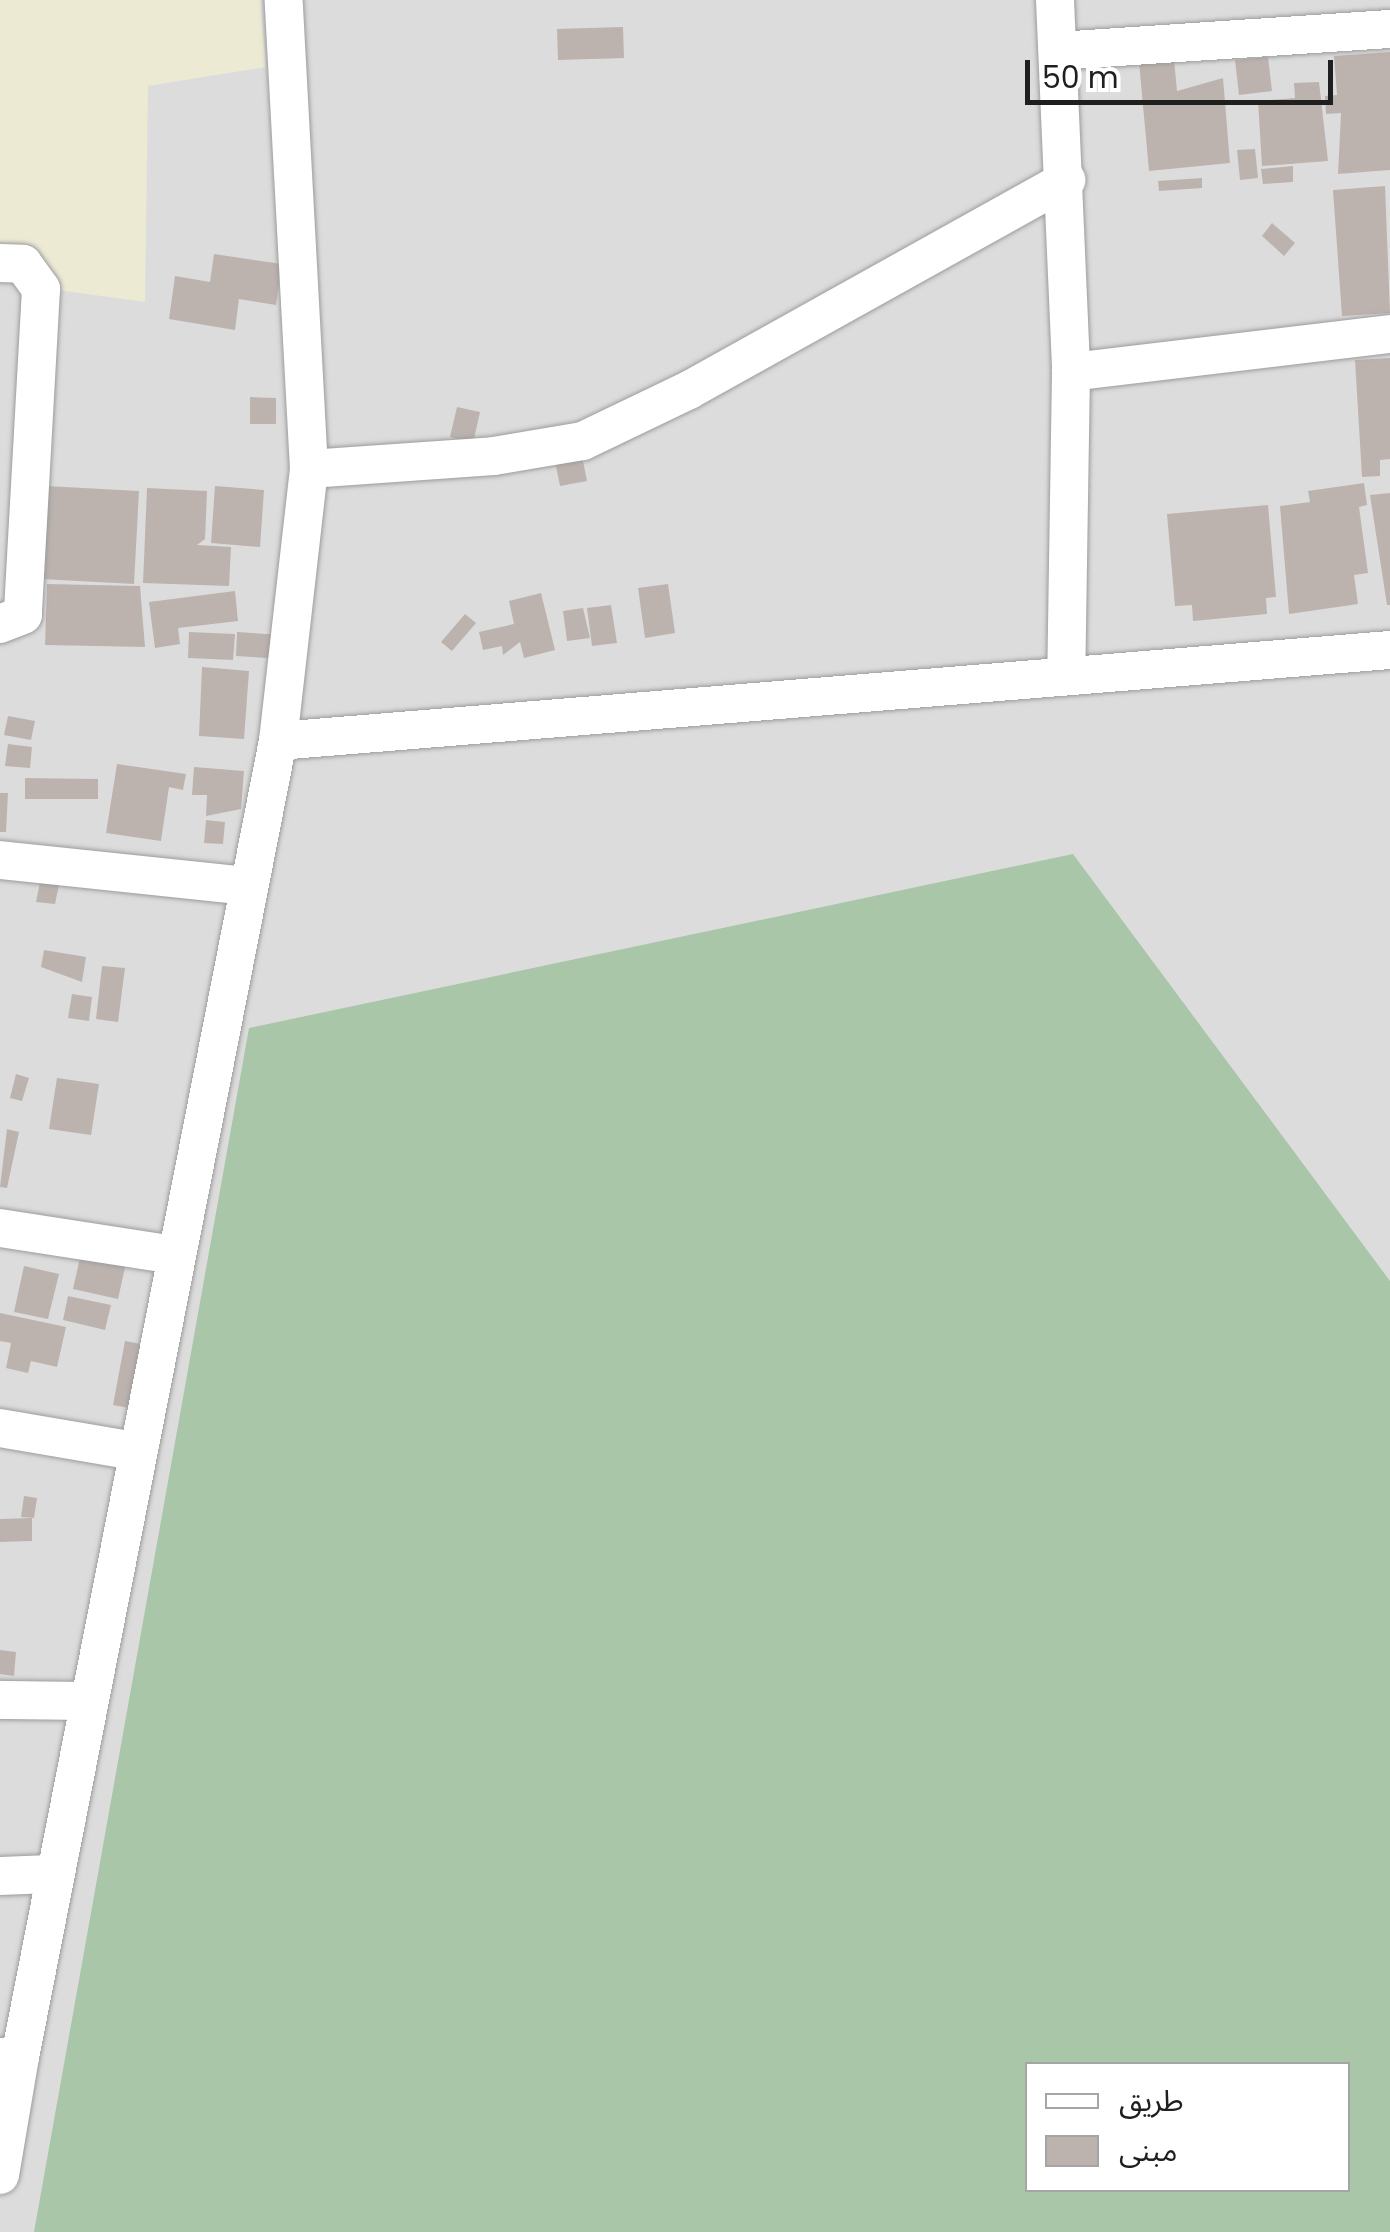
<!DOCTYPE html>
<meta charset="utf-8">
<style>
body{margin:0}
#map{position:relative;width:1390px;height:2232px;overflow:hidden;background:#efebe6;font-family:Poppins,"Noto Sans Arabic",sans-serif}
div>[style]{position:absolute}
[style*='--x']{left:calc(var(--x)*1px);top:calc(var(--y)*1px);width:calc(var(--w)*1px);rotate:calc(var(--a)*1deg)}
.residential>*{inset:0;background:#dddcdc}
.farmland>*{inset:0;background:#ecead3}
.cemetery>*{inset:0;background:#a9c6a9}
.building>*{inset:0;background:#bcb3af}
.roads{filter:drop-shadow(0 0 2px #9c9c9c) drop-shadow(0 0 2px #9c9c9c)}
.street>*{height:38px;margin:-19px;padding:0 19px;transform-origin:19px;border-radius:19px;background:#fff}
span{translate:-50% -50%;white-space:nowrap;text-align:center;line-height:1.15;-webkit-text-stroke:8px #fff;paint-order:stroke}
.legend{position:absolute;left:1025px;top:2062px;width:325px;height:130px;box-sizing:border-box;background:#fff;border:2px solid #a5a5a5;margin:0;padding:12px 18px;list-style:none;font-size:30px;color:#1f1f1f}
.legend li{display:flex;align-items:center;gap:20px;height:50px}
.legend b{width:50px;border:2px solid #a5a5a5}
.scale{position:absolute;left:1025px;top:60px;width:308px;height:45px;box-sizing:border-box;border:5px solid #1f1f1f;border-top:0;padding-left:12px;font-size:30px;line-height:35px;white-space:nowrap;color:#1f1f1f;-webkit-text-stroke:8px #fff;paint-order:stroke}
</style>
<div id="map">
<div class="residential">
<div style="clip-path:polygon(evenodd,261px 0,1390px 0,1390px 2232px,0 2232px,0 268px,130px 64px,261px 47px,261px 0,1028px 2064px,1348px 2064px,1348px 2190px,1028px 2190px,1028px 2064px)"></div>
</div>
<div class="farmland">
<div style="clip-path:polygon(0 0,260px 0,266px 67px,148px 86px,145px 302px,0 282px)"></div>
</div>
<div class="cemetery">
<div style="clip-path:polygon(evenodd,1073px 854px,1390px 1281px,1390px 2232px,34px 2232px,249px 1028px,1073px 854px,1028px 2064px,1348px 2064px,1348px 2190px,1028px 2190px,1028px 2064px)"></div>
</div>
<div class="building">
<div style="clip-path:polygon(623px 27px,624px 58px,558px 60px,557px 29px)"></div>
<div style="clip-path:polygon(1390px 52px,1390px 170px,1338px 174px,1341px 113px,1326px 114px,1325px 96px,1337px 95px,1334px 56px)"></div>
<div style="clip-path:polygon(1268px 57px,1272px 91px,1239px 95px,1235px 60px)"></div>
<div style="clip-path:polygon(1174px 59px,1177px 91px,1223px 78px,1230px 163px,1149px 171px,1139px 62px)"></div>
<div style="clip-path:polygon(1319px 82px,1328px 161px,1262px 166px,1258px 101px,1295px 98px,1294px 83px)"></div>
<div style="clip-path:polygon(1255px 149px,1258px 178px,1240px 180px,1237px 150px)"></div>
<div style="clip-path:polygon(1293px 166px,1293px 182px,1263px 184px,1261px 169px)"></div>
<div style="clip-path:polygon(1202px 178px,1202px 188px,1159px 191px,1158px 181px)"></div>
<div style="clip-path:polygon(1385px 186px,1390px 313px,1342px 316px,1333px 190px)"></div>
<div style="clip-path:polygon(1272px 223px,1295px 243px,1284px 256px,1262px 236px)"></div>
<div style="clip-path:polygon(214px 254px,282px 264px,276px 305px,239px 299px,235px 330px,169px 319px,175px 276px,210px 282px)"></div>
<div style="clip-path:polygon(1390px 358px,1390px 459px,1380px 460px,1380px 476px,1362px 477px,1355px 360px)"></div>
<div style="clip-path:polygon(250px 397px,276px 398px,276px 424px,250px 424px)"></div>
<div style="clip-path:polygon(457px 407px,480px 412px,473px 443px,450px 437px)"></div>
<div style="clip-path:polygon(581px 451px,587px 481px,560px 486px,554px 456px)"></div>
<div style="clip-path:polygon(1364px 483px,1367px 505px,1359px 507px,1368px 573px,1354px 575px,1358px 604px,1289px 614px,1280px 506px,1310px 502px,1308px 491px)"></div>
<div style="clip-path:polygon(46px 486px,139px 491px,134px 584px,41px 579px)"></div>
<div style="clip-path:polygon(215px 486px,264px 490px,260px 547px,211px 543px)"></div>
<div style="clip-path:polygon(147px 488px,207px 491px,205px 539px,197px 545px,231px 547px,229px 586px,143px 583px)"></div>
<div style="clip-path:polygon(1390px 493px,1390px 605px,1387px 605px,1370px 495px)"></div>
<div style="clip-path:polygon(1268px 505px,1276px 597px,1266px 598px,1267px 614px,1193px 621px,1192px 605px,1175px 606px,1167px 514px)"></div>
<div style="clip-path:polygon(47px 584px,140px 586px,145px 647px,45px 645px)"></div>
<div style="clip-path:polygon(668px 584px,675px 633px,645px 638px,638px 588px)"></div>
<div style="clip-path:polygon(235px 591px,238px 621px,178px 628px,180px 644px,155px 648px,149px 602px)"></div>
<div style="clip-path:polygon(541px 593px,555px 650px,524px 658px,520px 642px,503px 655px,502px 646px,483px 650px,479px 632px,514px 624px,509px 601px)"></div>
<div style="clip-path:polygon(611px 605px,617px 643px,592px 646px,587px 608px)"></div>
<div style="clip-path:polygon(583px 608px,590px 638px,567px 641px,563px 611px)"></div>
<div style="clip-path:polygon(465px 614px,476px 623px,452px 651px,441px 642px)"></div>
<div style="clip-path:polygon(189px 632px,235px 634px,233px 660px,188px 658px)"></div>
<div style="clip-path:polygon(237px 632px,282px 635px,281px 659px,236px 656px)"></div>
<div style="clip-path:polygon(202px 667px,249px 671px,244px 739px,199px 736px)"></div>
<div style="clip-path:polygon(8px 716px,35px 721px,31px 740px,4px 735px)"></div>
<div style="clip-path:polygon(8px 744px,32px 747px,30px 768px,5px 766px)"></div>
<div style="clip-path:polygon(117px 764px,186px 774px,183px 790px,169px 787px,161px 841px,106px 833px)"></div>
<div style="clip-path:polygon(194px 767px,244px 771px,241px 809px,206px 816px,207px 795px,192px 795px)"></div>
<div style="clip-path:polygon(25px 778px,98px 779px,98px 799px,25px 799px)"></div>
<div style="clip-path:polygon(0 793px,8px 793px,6px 832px,0 832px)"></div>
<div style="clip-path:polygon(206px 820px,225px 822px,223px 844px,204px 843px)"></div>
<div style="clip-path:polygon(41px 877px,60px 880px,55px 904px,36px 902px)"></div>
<div style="clip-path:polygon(44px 950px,86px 957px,82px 982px,41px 967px)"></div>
<div style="clip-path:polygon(102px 966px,125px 968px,118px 1022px,96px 1019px)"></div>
<div style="clip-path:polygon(72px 994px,92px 997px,89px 1021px,68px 1018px)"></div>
<div style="clip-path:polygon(16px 1074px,29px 1078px,22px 1101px,10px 1098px)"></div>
<div style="clip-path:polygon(57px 1078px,99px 1084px,91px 1135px,49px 1129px)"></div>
<div style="clip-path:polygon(7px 1129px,19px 1132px,7px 1188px,0 1187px)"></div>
<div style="clip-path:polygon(81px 1253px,126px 1263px,118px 1299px,73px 1289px)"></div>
<div style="clip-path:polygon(24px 1266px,59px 1274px,48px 1319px,14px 1312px)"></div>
<div style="clip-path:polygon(68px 1296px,111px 1305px,105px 1330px,63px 1320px)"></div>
<div style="clip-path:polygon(0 1313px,66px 1327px,57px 1367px,31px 1361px,28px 1373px,6px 1368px,11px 1343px,0 1341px)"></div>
<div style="clip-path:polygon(125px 1341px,147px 1345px,135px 1409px,113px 1405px)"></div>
<div style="clip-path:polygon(24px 1496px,37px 1498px,34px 1518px,21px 1517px)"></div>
<div style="clip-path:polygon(32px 1518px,32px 1541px,0 1542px,0 1519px)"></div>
<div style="clip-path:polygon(0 1650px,16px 1652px,14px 1676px,0 1674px)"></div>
</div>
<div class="roads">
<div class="street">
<div style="--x:1055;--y:0;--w:372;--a:87.5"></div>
<div style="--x:1071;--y:372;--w:304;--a:90.9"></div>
<div style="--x:1058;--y:51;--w:333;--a:-3.8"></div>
<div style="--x:0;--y:263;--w:23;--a:2"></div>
<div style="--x:23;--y:264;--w:31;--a:54"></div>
<div style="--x:41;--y:289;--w:326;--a:93.2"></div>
<div style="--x:23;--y:615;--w:25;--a:159"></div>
<div style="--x:1071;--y:372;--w:321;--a:-6.8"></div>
<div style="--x:309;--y:469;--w:185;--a:-4"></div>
<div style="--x:494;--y:456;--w:90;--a:-9.6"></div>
<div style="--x:583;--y:441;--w:118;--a:-25.7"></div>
<div style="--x:689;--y:390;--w:432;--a:-29.1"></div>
<div style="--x:278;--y:741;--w:1116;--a:-4.68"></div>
<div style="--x:0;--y:860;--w:250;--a:6"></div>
<div style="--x:0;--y:1228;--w:177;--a:8.8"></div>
<div style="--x:0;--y:1428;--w:137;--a:9.7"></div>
<div style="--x:0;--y:1700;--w:85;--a:0.7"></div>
<div style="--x:0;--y:1876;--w:50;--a:-2.3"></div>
<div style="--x:0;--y:2057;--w:20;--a:0"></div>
<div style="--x:20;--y:2057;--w:1341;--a:-78.91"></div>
<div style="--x:278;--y:741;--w:274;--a:-83.5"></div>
<div style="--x:309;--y:469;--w:470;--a:-93.1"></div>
<div style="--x:0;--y:2175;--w:120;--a:-80.4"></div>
</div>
</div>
<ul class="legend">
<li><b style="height:12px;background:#fff"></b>طريق</li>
<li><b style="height:28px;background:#bcb3af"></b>مبنى</li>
</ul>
<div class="scale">50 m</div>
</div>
